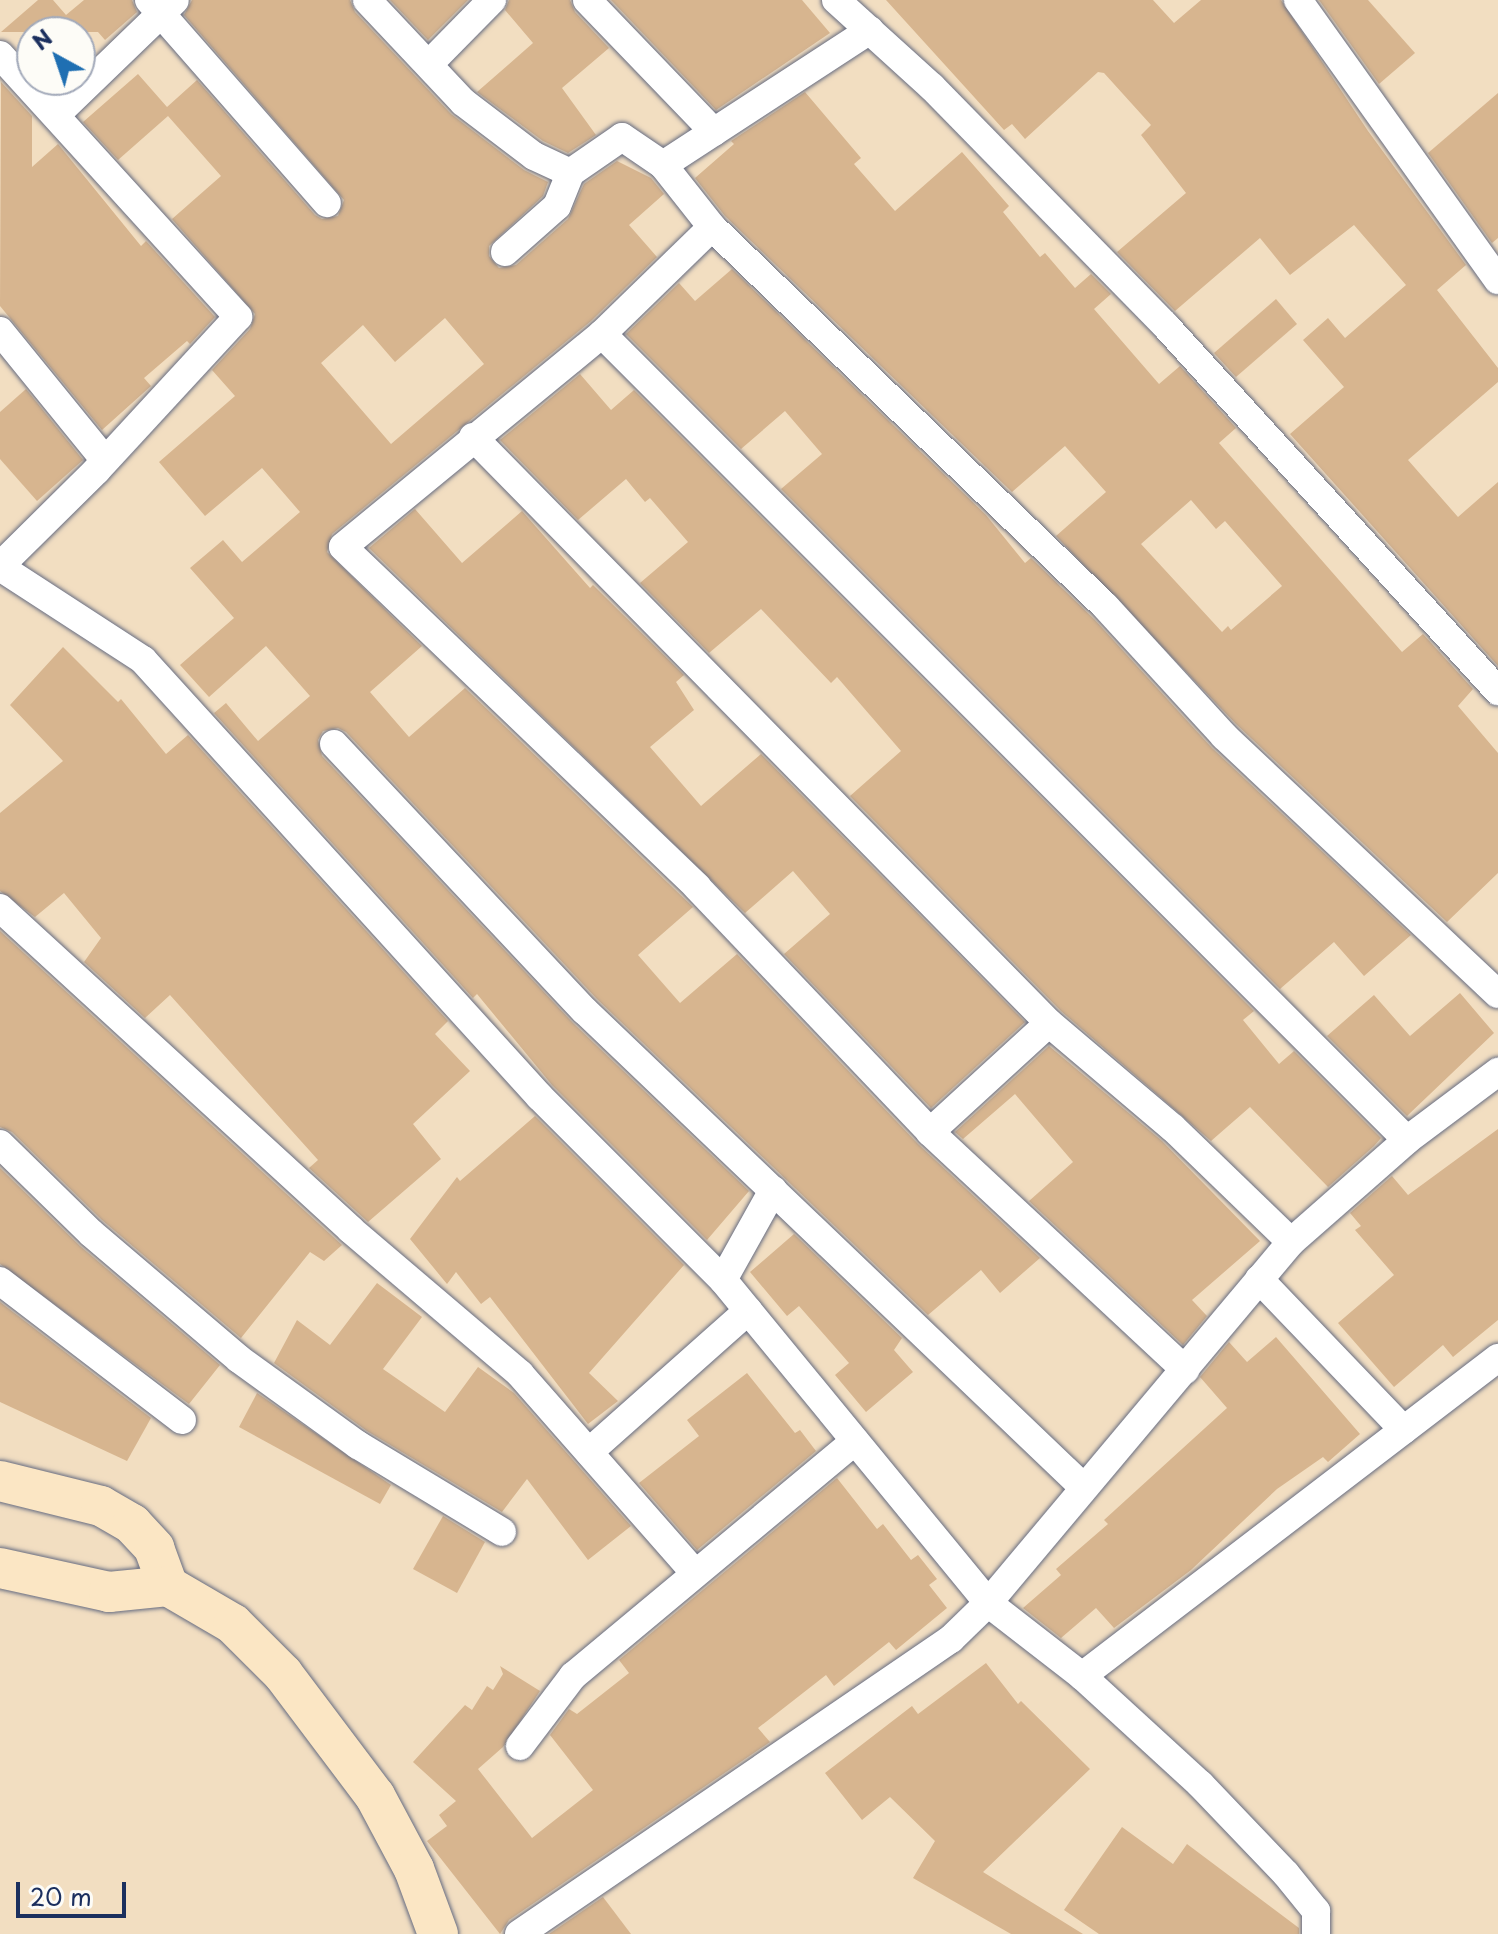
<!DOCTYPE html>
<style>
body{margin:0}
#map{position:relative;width:1498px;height:1934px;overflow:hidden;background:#f2dec1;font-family:"Playpen Sans",sans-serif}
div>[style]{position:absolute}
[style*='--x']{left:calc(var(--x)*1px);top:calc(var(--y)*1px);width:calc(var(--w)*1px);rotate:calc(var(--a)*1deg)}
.building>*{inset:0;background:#d7b58f}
.roads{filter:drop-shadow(0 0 2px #666c81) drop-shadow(0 0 2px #666c81)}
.street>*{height:28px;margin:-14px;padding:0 14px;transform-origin:14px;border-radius:14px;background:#fff}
.secondary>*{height:40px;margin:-20px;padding:0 20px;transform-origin:20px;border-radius:20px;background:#fbe6c4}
span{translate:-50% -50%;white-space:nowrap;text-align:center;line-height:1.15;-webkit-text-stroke:6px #fdfcf7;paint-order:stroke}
.north{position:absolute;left:16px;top:16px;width:80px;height:80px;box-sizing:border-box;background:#fdfcf7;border:2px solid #a3aaba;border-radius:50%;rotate:320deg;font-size:22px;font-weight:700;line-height:32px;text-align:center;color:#1b2f5e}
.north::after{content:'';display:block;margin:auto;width:28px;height:36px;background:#1f6fb2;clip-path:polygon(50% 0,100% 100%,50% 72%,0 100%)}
.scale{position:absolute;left:16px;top:1882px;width:110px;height:36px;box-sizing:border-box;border:4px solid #1b2f5e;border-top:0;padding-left:10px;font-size:24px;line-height:28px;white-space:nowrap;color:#1b2f5e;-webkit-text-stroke:6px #fdfcf7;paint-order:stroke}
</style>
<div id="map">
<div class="building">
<div style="clip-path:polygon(38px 0,53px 0,66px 15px,84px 0,132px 0,137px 12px,105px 40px,98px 32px,1px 32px)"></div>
<div style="clip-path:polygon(evenodd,192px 0,350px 0,355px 12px,451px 114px,524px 170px,548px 182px,543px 196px,489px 246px,489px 256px,499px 268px,516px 265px,568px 219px,584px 184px,617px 161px,651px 178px,664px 194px,629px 225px,657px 257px,591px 321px,332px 534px,327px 552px,422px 646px,370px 692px,409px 737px,465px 688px,693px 907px,638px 955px,680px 1003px,737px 954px,918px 1144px,1040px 1258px,1000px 1293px,981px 1270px,928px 1315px,597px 999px,346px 732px,338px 728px,323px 731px,318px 740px,322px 756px,573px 1023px,749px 1191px,707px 1240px,552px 1085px,477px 994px,473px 998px,214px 713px,226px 703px,258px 741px,310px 696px,266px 646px,209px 697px,180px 665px,234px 618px,190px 568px,223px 540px,242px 562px,300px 512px,262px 468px,205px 516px,159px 462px,235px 396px,212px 370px,250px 329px,255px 314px,172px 219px,221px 176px,168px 116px,118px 160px,83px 122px,138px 74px,167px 107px,197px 80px,315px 215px,322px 219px,338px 216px,344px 200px,184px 15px,192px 0,445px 318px,484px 364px,391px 444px,321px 363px,363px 325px,395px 362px,445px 318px)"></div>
<div style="clip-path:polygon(390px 0,468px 0,428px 40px)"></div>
<div style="clip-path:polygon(509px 0,570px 0,575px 12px,609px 48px,562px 88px,596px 135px,568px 153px,543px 141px,477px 92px,533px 43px,505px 10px)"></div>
<div style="clip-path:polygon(611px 0,802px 0,830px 33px,716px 110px)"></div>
<div style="clip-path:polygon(886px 0,1153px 0,1174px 23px,1201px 0,1281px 0,1368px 131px,1466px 265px,1437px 290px,1498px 368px,1498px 382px,1408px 460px,1458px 517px,1498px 482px,1498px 666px,1290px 434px,1344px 387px,1303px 340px,1328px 318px,1345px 338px,1406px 285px,1354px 225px,1290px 275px,1260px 238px,1175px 311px,1117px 252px,1186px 193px,1141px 135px,1151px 125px,1104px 73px,1098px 72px,1025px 139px,1012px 124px,1004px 130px)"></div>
<div style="clip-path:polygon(1319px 0,1368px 0,1415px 53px,1379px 84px)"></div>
<div style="clip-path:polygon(1px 82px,32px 116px,32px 167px,58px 144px,141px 246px,146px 241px,215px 317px,190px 344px,187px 341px,144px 378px,151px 386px,102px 430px,0 306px)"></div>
<div style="clip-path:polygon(evenodd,805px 92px,861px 158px,854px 164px,895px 211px,962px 152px,1009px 206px,1003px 212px,1040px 257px,1045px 253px,1075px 288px,1091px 274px,1111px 294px,1094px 309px,1159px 384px,1180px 366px,1236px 428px,1219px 443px,1402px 652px,1423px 634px,1473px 689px,1458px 706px,1498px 753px,1498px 873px,1447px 922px,1236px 724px,1056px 536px,1106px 492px,1065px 446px,1012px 492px,725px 216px,695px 178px,734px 144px,731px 141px,805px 92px,1191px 500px,1216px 529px,1225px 521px,1282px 586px,1231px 630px,1228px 626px,1222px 632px,1141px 544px,1191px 500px)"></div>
<div style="clip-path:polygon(1498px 93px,1498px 238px,1492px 243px,1428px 153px)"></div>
<div style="clip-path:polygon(732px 269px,986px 515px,1025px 563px,1031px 558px,1094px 619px,1212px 748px,1411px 935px,1364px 976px,1334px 942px,1280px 989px,781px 489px,822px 454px,785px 411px,741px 449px,626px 334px,679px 283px,695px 301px)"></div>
<div style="clip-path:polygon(1276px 299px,1297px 324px,1236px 377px,1214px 353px)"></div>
<div style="clip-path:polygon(580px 374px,611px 410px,634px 390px,1254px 1011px,1243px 1020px,1279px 1064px,1294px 1051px,1381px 1138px,1374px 1146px,1328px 1187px,1250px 1107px,1211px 1141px,1061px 1011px,850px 796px,901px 751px,837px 677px,831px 683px,761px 609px,709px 653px,640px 583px,688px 542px,650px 498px,645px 502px,626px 479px,578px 520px,500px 440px)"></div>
<div style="clip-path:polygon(26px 389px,83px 460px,37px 501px,0 459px,0 412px)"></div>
<div style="clip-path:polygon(415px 509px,462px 563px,522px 511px,590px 588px,593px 585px,684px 675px,676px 682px,694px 710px,650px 747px,701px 806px,761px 754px,1025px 1022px,931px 1108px,784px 954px,830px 914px,793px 871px,745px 913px,369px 548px)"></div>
<div style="clip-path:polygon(63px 647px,118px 702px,121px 699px,166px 754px,188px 735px,448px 1021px,435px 1034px,470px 1071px,413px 1124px,441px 1159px,368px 1222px,309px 1168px,318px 1160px,170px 995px,145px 1018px,84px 962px,101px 938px,64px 893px,35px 917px,0 891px,0 813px,63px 761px,10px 705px)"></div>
<div style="clip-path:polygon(0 931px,342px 1245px,324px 1261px,310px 1252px,241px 1338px,102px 1220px,12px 1132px,0 1127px)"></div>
<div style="clip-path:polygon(1460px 993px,1494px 1033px,1407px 1116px,1327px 1036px,1374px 995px,1410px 1036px)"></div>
<div style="clip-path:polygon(1049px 1046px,1162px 1141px,1260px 1241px,1192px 1300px,1207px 1316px,1183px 1345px,1029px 1201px,1073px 1162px,1015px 1094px,963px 1139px,955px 1132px)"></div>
<div style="clip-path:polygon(535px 1116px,684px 1265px,589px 1373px,618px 1401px,588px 1424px,490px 1297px,481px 1304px,456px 1272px,447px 1284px,410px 1239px,457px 1177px,460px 1181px)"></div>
<div style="clip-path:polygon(1498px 1129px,1498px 1320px,1453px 1357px,1443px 1345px,1394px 1387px,1338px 1323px,1394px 1275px,1355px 1230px,1361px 1226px,1350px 1213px,1392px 1176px,1408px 1195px)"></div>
<div style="clip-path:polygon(0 1168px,80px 1246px,220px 1365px,189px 1404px,0 1264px)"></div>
<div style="clip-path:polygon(794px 1234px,902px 1338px,894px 1350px,913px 1372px,866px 1412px,835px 1375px,849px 1363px,799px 1306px,787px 1316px,750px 1272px)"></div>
<div style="clip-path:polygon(377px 1283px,422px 1317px,383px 1369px,445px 1412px,478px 1367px,514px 1393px,631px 1526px,588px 1560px,527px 1479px,502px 1512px,367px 1431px,274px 1363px,297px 1320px,330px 1345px)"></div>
<div style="clip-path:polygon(0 1302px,151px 1418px,127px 1461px,0 1402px)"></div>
<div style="clip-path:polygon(1276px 1337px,1360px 1434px,1328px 1462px,1323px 1457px,1277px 1489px,1191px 1570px,1114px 1628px,1096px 1608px,1061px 1638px,1023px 1608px,1061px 1575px,1056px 1569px,1108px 1524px,1104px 1520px,1227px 1408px,1200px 1377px,1229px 1342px,1247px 1362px)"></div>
<div style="clip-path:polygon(747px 1373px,795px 1433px,800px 1430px,816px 1451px,697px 1550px,639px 1483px,699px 1436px,687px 1420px)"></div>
<div style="clip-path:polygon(257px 1393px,391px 1485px,380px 1504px,239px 1427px)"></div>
<div style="clip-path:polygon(837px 1478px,877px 1529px,883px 1524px,911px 1560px,918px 1555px,937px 1579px,929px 1585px,947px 1608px,896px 1650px,889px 1642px,834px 1686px,826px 1675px,758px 1728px,770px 1742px,509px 1920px,500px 1934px,427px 1841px,447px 1826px,439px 1815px,456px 1801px,413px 1762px,465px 1705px,472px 1710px,487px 1686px,493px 1690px,503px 1674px,500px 1666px,540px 1691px,503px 1747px,478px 1769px,532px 1838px,593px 1790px,550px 1735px,569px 1709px,577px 1714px,629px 1673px,619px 1660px)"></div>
<div style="clip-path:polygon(443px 1516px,485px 1542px,457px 1593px,413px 1569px)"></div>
<div style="clip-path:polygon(986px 1663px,1018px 1704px,1021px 1701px,1090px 1769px,983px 1872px,1083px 1934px,1011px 1934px,913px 1878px,935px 1841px,890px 1797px,862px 1820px,825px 1773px,912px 1706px,918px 1714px)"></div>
<div style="clip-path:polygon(1122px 1827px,1173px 1864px,1187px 1844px,1299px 1928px,1299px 1934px,1099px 1934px,1064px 1910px)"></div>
<div style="clip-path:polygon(603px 1897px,631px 1934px,549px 1934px)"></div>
</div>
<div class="roads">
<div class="street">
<div style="--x:149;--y:0;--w:270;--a:48.8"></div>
<div style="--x:367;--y:0;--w:140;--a:46.7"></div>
<div style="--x:463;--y:102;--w:89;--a:37.3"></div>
<div style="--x:534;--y:156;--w:40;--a:25"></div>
<div style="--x:570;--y:173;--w:63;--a:-34.7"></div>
<div style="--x:622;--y:137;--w:50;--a:34.3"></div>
<div style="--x:663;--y:165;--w:79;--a:51.7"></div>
<div style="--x:712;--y:227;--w:547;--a:43.96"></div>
<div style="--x:1106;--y:607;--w:175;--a:47.5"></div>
<div style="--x:1224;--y:736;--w:376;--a:43.3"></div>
<div style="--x:587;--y:0;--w:183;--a:46.1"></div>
<div style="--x:836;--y:0;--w:130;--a:42.2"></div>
<div style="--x:932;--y:87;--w:333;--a:45.6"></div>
<div style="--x:1165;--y:325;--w:495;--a:47.7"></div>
<div style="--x:1298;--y:0;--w:344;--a:54.5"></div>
<div style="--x:0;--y:55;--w:354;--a:47.7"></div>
<div style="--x:238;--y:317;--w:208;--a:132.7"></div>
<div style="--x:97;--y:470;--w:136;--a:135.3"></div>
<div style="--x:429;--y:64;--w:90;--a:-45.5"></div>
<div style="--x:56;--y:115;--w:165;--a:-44"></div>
<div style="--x:663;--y:165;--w:247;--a:-33.1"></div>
<div style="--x:712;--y:227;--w:153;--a:135.8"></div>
<div style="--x:602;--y:334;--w:335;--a:140.6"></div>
<div style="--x:343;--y:547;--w:491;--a:43.8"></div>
<div style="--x:697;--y:887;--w:338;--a:46.4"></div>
<div style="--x:930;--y:1132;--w:349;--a:43"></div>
<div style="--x:505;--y:252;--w:69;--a:-41.5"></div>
<div style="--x:557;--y:206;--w:35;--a:-68"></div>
<div style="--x:0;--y:331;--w:166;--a:50.9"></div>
<div style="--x:602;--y:334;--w:1139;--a:45.04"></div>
<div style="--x:473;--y:437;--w:822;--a:45.49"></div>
<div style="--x:1049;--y:1023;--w:162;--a:40.3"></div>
<div style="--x:1173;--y:1128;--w:164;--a:44"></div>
<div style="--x:0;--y:567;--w:171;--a:33"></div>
<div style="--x:143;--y:660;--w:590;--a:47.75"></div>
<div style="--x:540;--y:1097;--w:259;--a:45"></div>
<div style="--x:723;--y:1280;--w:418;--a:50.6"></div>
<div style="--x:988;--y:1603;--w:119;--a:37.8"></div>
<div style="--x:1082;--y:1676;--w:160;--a:42.5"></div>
<div style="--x:1200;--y:1784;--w:124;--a:46.3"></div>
<div style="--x:1286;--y:1874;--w:48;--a:51"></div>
<div style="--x:1316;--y:1911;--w:23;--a:90"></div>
<div style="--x:334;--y:744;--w:366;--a:46.8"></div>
<div style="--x:585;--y:1011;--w:687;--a:43.7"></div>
<div style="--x:0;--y:908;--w:476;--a:42.5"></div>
<div style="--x:351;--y:1230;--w:222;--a:40.4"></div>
<div style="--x:520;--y:1374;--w:262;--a:48.7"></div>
<div style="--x:930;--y:1132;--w:161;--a:-42.5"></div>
<div style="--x:0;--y:1144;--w:127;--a:44.4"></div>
<div style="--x:91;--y:1233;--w:194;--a:40.4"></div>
<div style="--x:239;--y:1359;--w:147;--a:35.9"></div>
<div style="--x:358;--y:1445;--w:168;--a:31.1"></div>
<div style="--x:1259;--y:1279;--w:209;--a:46.2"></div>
<div style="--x:723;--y:1280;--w:103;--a:-60.9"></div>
<div style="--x:0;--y:1281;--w:229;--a:37.4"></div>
<div style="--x:589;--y:1452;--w:213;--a:-41.6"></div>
<div style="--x:1082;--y:1676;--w:524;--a:-37.4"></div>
<div style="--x:520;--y:1746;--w:88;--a:-52.9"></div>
<div style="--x:573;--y:1676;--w:367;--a:-39.8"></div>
<div style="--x:519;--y:1934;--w:523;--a:-34.33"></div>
<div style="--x:951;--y:1639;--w:52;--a:-44.2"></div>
<div style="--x:988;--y:1603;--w:471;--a:-50"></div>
<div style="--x:1291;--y:1242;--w:154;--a:-41.3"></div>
<div style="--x:1407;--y:1140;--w:114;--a:-36.8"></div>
</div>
<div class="secondary">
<div style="--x:0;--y:1481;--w:104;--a:13.9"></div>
<div style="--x:101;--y:1506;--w:36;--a:30"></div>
<div style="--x:132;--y:1524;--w:33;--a:47"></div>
<div style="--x:154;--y:1548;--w:40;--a:69.8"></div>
<div style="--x:0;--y:1568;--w:112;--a:12.4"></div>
<div style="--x:109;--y:1592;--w:59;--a:-5.8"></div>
<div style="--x:168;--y:1586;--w:75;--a:30.3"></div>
<div style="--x:233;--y:1624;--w:71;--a:45"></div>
<div style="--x:283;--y:1674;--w:153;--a:53"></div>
<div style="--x:375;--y:1796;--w:83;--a:61.9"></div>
<div style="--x:414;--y:1869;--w:69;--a:69.7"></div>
</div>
</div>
<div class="north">N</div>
<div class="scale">20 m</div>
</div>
